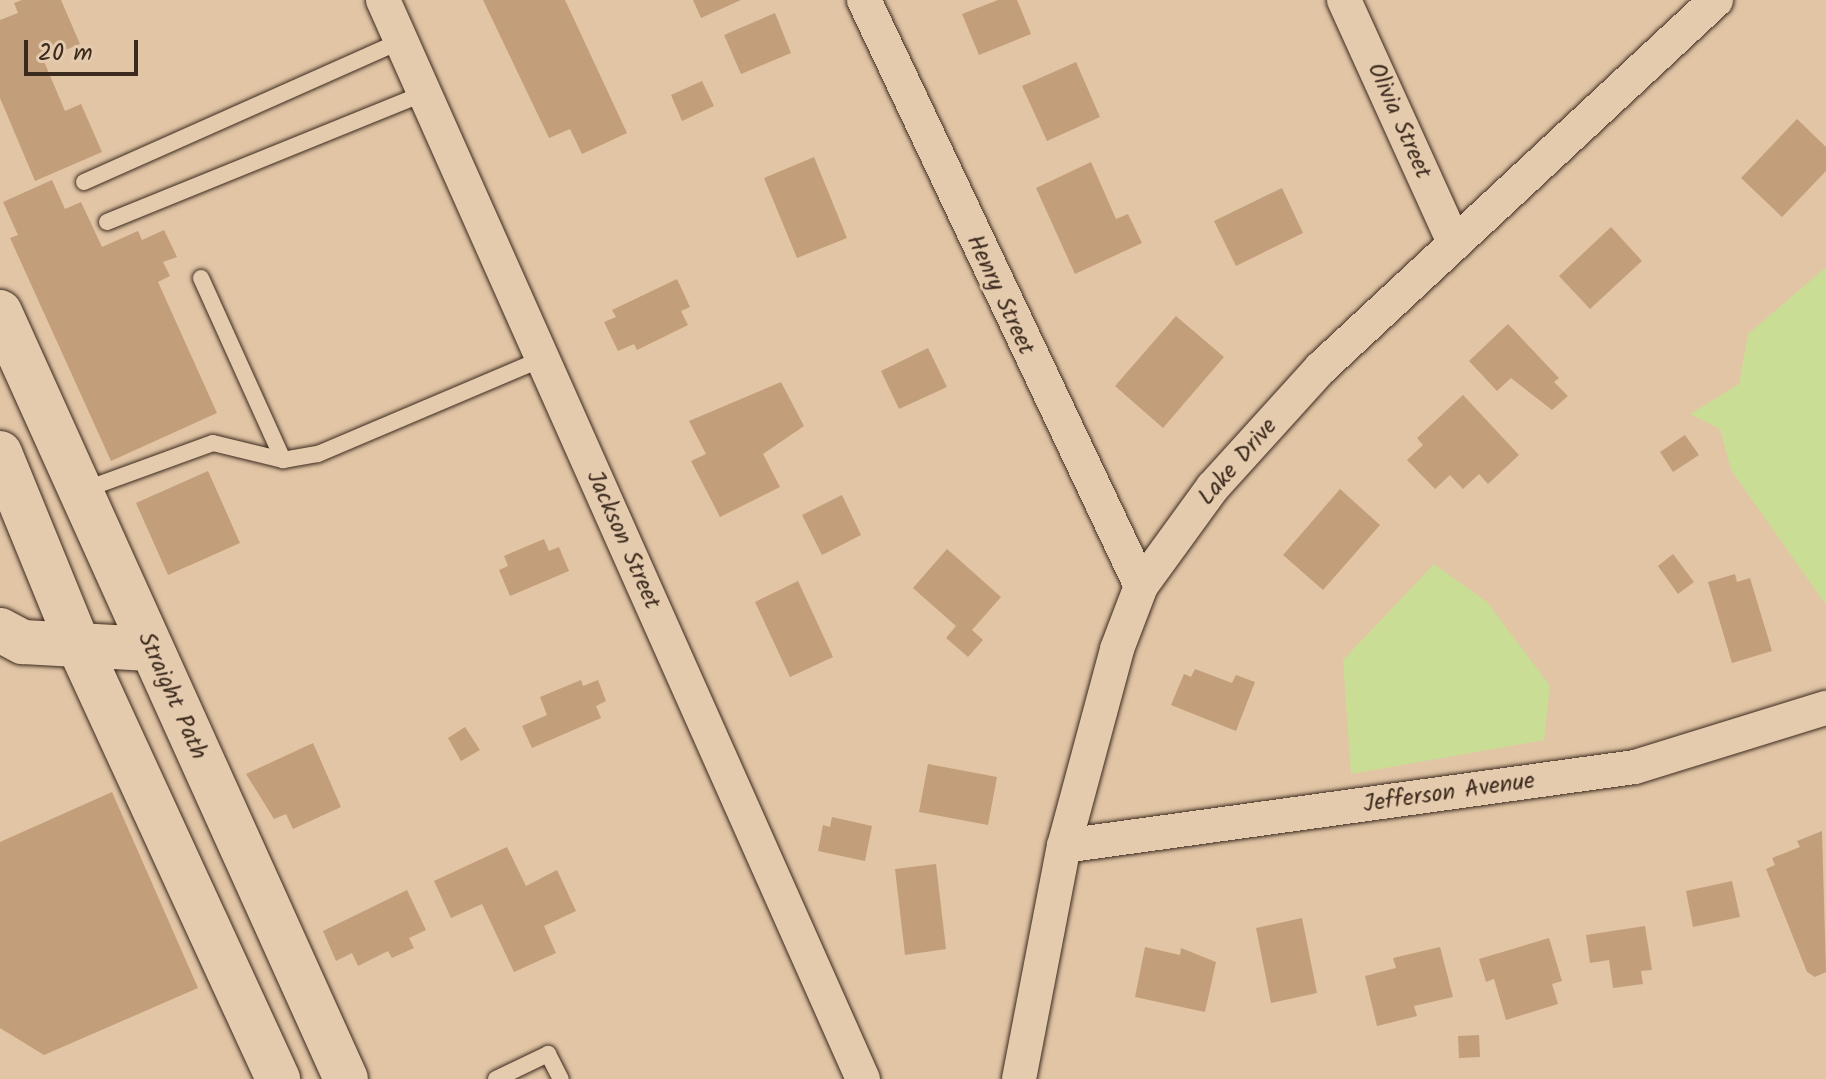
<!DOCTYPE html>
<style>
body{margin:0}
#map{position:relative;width:1826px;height:1079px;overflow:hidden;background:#e1c5a5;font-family:Kalam,sans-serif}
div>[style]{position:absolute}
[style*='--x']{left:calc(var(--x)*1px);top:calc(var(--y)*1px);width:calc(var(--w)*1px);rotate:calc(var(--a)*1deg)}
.green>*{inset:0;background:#c9de94}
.building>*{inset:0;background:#c39e7a}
.roads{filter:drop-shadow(0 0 2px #3b2a1e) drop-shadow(0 0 2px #3b2a1e)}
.lane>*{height:16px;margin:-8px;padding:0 8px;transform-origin:8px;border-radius:8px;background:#e5cbad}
.street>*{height:34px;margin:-17px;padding:0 17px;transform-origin:17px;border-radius:17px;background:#e5cbad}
.secondary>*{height:44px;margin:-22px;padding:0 22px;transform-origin:22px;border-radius:22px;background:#e5cbad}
span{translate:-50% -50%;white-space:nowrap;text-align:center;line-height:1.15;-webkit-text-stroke:6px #e5cbad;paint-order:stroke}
.street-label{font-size:24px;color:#3b2a1e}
.scale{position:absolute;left:24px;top:40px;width:114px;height:36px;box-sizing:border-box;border:4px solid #3b2a1e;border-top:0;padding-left:10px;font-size:24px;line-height:28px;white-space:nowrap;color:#3b2a1e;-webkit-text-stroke:6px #e5cbad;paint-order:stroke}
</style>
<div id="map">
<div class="green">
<div style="clip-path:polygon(1826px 267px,1826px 605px,1731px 470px,1720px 429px,1690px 414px,1739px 384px,1748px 334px)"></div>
<div style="clip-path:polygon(1434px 564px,1487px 602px,1550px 686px,1544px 740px,1351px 774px,1343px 660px)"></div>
</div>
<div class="building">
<div style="clip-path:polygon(22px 0,61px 0,80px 44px,43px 59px,65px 111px,81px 104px,102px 152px,35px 181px,0 98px,0 20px,18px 13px,14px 3px)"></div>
<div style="clip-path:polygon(483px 0,565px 0,627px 133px,582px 154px,570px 129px,549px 138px)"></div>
<div style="clip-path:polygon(693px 0,741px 0,701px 18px)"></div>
<div style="clip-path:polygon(998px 0,1017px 0,1031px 34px,979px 55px,962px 14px)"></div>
<div style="clip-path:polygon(775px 13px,791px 53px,741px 74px,724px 35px)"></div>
<div style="clip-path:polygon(1076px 62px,1100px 117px,1047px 141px,1022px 86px)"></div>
<div style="clip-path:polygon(702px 81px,714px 106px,682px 121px,671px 95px)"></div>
<div style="clip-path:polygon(1797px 119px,1826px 147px,1826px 171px,1782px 217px,1741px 178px)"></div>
<div style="clip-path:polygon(814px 157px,847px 238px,797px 258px,764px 178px)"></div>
<div style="clip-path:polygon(1091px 162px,1116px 219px,1128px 214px,1142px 243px,1075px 274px,1036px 188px)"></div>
<div style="clip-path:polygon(52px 180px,65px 209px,81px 202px,102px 247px,138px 231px,142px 240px,164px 230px,177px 257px,163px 262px,170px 276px,158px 282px,217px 413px,111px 461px,10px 238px,18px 235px,3px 202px)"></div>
<div style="clip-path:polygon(1282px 188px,1303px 233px,1236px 266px,1214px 221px)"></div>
<div style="clip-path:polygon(1611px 227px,1642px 261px,1590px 309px,1559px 276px)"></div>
<div style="clip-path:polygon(677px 279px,690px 307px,681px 311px,688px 325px,637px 350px,634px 344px,618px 351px,604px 322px,616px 317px,612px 310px)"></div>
<div style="clip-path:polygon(1176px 316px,1224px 357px,1163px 428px,1115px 386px)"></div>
<div style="clip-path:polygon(1508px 324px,1559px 378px,1554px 382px,1568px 396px,1552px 410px,1511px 378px,1497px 391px,1469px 361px)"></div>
<div style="clip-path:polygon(928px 348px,947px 387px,899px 409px,881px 371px)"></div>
<div style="clip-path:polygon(781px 382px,804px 426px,763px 454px,780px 487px,720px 517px,691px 461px,706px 454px,689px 421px)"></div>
<div style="clip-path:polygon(1463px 395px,1519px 455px,1488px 484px,1479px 474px,1463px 489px,1450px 475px,1435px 489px,1407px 460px,1423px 445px,1417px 438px)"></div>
<div style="clip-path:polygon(1685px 435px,1699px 455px,1673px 472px,1660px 452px)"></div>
<div style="clip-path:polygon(208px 471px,240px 543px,168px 575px,136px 503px)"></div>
<div style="clip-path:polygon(1340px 489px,1380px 525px,1323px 590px,1283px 555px)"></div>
<div style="clip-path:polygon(842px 495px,861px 535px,822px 555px,802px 515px)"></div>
<div style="clip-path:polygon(544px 539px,549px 551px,559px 547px,569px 571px,510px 596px,499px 570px,508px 566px,504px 556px)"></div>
<div style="clip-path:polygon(947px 549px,1001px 597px,972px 630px,983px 640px,968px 657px,946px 638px,956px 626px,913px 588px)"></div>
<div style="clip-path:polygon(1673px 554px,1694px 582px,1678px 594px,1658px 566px)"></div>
<div style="clip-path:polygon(1735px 574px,1737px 582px,1750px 578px,1772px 651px,1732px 663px,1708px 582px)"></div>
<div style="clip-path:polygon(798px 581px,833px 657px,790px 677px,755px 602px)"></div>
<div style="clip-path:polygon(1195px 669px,1232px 683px,1236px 675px,1255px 682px,1236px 731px,1171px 705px,1184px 674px,1191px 677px)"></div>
<div style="clip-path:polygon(581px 680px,583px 686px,598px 680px,606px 701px,596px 706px,601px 718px,532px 748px,522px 726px,547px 715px,540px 697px)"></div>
<div style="clip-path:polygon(465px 727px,480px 750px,461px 761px,448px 738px)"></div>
<div style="clip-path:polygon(313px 743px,341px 807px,293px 829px,286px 814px,274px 819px,246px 774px)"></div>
<div style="clip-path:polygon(928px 764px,997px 777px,988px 825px,919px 812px)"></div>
<div style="clip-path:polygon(112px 792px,198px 988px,44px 1055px,0 1028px,0 842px)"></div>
<div style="clip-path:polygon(832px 817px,872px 826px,865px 861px,818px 851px,823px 825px,830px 827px)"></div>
<div style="clip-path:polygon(1822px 831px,1826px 972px,1815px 977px,1807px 972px,1766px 869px,1775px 865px,1772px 858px,1800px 847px,1797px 841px)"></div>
<div style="clip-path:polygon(507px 847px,526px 886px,557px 870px,576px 911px,544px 926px,556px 953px,514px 972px,482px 904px,451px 918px,434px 881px)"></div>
<div style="clip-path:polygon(936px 864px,946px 949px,905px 955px,895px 869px)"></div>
<div style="clip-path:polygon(1732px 881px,1740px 917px,1693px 927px,1686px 891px)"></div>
<div style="clip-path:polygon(407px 890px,426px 930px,409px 938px,414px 948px,392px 958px,388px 951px,358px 966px,352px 953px,336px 961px,323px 931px)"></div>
<div style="clip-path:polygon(1302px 918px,1317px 993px,1271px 1003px,1256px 928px)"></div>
<div style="clip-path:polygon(1645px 926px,1652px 970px,1641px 971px,1643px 984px,1613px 988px,1609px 960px,1590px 963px,1586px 935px)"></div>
<div style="clip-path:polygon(1549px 938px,1562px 981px,1552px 984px,1558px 1004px,1506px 1020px,1494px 979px,1486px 982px,1479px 959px)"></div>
<div style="clip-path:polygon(1145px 947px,1180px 955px,1181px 948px,1216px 962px,1205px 1012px,1135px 997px)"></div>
<div style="clip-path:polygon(1440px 947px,1453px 997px,1414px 1006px,1417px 1016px,1377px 1026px,1365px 976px,1396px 968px,1393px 958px)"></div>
<div style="clip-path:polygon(1479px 1035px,1480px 1057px,1459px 1058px,1458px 1036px)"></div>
</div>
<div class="roads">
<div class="lane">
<div style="--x:84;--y:182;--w:347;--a:-24"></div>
<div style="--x:107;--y:222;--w:342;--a:-22.1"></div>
<div style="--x:201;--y:278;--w:200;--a:65.7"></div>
<div style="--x:81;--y:491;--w:140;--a:-20"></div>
<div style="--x:213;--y:443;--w:72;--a:13.7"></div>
<div style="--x:283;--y:460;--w:36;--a:-10"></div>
<div style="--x:318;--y:454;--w:243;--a:-23"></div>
<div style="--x:496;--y:1079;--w:58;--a:-25.7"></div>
<div style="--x:548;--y:1054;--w:28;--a:63"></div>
</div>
<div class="street">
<div style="--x:383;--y:0;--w:1181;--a:66.02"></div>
<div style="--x:864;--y:0;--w:648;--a:64.7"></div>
<div style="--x:1344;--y:0;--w:266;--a:65.6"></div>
<div style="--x:1064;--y:846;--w:576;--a:-7.88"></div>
<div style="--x:1635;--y:767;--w:200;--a:-17.2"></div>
<div style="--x:1019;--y:1079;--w:237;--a:-79.1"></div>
<div style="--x:1064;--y:846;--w:204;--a:-74.9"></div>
<div style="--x:1117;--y:649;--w:67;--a:-69.1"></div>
<div style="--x:1141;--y:586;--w:122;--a:-54"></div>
<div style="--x:1213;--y:487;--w:161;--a:-47.8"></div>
<div style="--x:1321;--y:368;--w:540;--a:-42.97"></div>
</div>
<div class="secondary">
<div style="--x:0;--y:312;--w:841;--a:65.72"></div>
<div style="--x:0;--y:453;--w:206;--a:67.8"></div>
<div style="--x:78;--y:644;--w:479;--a:65.3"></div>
<div style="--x:0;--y:630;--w:26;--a:28"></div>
<div style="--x:23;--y:642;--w:127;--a:3.2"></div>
</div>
</div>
<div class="street-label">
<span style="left:1399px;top:121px;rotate:66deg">Olivia Street</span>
<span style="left:1000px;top:295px;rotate:65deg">Henry Street</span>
<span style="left:1238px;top:462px;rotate:-49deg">Lake Drive</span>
<span style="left:623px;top:540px;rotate:66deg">Jackson Street</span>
<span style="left:172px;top:696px;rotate:66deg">Straight Path</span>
<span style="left:1449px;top:793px;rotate:-8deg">Jefferson Avenue</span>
</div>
<div class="scale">20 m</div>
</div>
